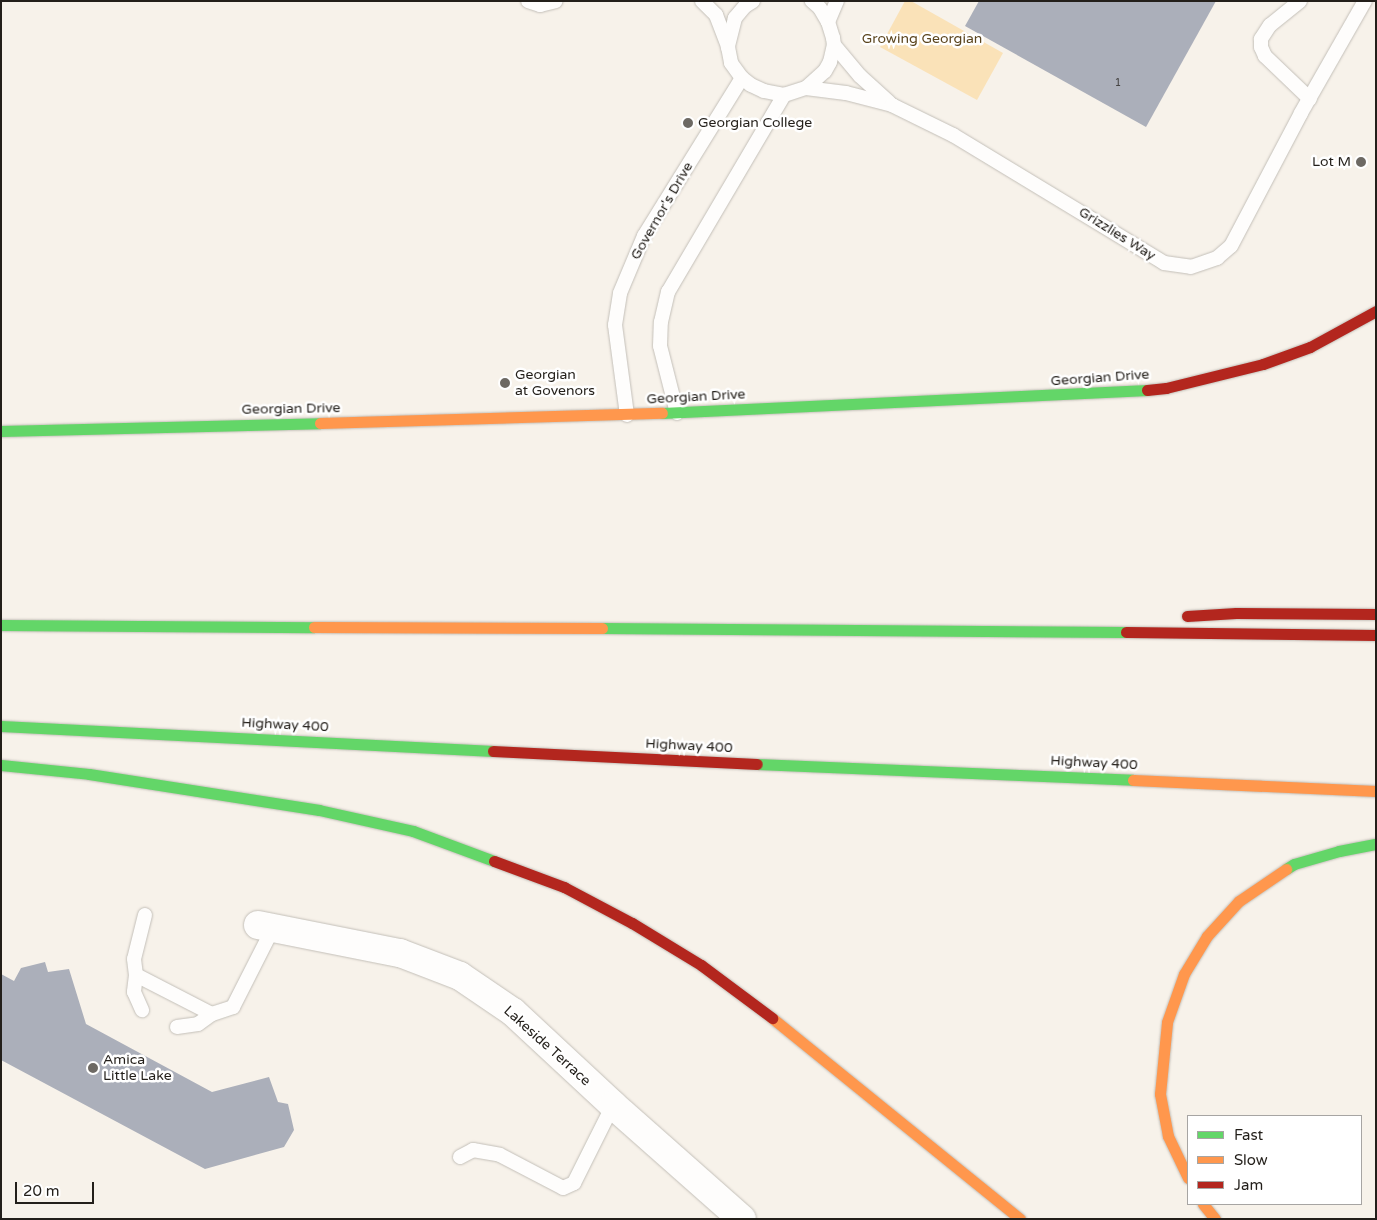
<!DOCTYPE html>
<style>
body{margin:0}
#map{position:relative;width:1377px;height:1220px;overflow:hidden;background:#f7f2ea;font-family:"Varela Round",sans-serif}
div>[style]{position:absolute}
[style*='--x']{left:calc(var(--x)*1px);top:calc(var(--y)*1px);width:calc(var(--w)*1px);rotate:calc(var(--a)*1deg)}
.green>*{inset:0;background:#fae2b8}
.building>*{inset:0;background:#abafba}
.roads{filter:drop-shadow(0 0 1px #c3bfb8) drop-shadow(0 0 1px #c3bfb8)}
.lane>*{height:14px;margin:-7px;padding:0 7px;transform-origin:7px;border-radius:7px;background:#fefdfc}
.street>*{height:28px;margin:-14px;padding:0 14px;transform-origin:14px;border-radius:14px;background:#fefdfc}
.fast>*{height:11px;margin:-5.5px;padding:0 5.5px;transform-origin:5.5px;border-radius:5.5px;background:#63d668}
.slow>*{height:11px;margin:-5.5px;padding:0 5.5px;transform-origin:5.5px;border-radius:5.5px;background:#ff974d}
.jam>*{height:11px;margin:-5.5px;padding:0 5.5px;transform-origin:5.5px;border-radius:5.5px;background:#b3261e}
.dots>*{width:14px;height:14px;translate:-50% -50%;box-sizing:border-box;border:2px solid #fff;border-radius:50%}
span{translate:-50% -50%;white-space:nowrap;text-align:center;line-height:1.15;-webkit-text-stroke:5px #fff;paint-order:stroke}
.number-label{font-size:11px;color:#454342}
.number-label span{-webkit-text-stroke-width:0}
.park-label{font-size:14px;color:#5b451e}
.poi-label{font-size:14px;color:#231f1a}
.left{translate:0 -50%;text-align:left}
.right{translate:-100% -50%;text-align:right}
.street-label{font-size:14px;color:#231f1a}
.frame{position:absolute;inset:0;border:2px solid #231f1a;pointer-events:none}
.legend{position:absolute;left:1187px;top:1115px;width:175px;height:90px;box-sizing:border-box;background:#fff;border:1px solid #a7a5a3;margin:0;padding:6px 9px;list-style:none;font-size:15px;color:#231f1a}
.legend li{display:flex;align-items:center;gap:10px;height:25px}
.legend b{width:25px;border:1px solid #a7a5a3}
.scale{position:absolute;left:15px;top:1182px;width:79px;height:22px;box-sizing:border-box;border:2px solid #231f1a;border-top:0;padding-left:6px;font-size:15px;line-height:18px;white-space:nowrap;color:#231f1a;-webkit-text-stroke:4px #fff;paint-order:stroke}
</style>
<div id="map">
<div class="green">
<div style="clip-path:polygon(905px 1px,911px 1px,1003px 53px,977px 100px,880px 47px)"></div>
</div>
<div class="building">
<div style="clip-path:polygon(979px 1px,1216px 1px,1146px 127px,965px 26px)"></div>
<div style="clip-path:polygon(45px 962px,48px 972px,69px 969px,86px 1024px,212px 1092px,269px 1077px,278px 1102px,288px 1104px,294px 1130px,284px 1147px,205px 1169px,1px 1060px,1px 974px,14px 981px,21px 968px)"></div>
</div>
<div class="roads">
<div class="lane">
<div style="--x:528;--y:1;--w:13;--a:18"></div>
<div style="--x:540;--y:5;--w:16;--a:-14"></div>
<div style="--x:702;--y:1;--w:20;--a:45"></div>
<div style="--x:716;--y:15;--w:34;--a:69"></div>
<div style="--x:753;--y:1;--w:9;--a:148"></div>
<div style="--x:745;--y:6;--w:16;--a:130"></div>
<div style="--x:735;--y:18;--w:30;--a:104"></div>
<div style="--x:728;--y:47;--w:16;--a:79"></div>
<div style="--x:731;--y:63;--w:19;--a:54"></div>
<div style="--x:742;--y:78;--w:11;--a:38"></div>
<div style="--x:751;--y:85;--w:14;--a:25"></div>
<div style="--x:764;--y:91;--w:20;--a:11"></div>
<div style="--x:784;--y:95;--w:23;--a:-18"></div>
<div style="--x:806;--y:88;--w:25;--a:-42"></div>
<div style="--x:825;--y:71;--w:10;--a:-61"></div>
<div style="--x:830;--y:62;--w:17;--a:-77"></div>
<div style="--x:834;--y:45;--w:7;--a:-98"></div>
<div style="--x:833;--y:38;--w:17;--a:-107"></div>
<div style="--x:828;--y:22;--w:16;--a:-120"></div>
<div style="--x:820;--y:8;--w:11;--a:-139"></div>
<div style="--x:1300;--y:1;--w:38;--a:141"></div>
<div style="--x:1270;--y:25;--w:17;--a:123"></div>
<div style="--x:1261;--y:39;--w:8;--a:90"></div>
<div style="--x:1261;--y:47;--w:10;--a:66"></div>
<div style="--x:1265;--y:56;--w:62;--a:43.7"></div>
<div style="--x:828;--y:22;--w:23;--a:-67"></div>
<div style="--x:834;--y:45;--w:40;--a:50"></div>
<div style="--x:860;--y:76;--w:39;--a:42"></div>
<div style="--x:806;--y:88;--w:40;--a:7.1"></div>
<div style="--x:846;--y:93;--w:48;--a:14.6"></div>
<div style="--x:892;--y:105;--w:68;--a:26.2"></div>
<div style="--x:953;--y:135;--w:247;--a:31.2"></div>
<div style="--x:1164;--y:263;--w:27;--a:8"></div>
<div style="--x:1191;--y:267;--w:28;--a:-19"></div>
<div style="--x:1217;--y:258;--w:18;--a:-41"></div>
<div style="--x:1231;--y:246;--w:150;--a:-62.2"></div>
<div style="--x:1301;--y:113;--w:129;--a:-60.3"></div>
<div style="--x:677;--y:413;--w:69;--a:-104.2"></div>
<div style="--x:660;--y:346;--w:24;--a:-88"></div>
<div style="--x:661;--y:322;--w:31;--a:-77"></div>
<div style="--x:668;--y:292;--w:229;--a:-59.5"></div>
<div style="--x:627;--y:415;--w:91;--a:-97.6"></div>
<div style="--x:615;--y:325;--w:32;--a:-81"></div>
<div style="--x:620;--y:293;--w:62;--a:-67.2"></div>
<div style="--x:644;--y:236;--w:186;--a:-58.2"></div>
<div style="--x:145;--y:915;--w:45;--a:104"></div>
<div style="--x:134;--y:959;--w:16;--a:83"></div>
<div style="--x:136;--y:975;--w:85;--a:27.2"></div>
<div style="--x:212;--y:1014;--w:22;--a:-18"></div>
<div style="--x:233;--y:1007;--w:89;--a:-63.1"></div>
<div style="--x:136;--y:975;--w:17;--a:97"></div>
<div style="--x:134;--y:992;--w:20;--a:66"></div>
<div style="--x:177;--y:1027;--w:21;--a:-8"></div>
<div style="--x:198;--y:1024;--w:17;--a:-36"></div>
<div style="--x:460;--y:1157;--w:15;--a:-28"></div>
<div style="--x:473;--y:1150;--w:27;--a:10"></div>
<div style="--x:500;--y:1155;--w:71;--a:27.6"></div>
<div style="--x:563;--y:1188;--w:12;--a:-24"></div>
<div style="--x:574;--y:1183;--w:87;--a:-63.4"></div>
</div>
<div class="street">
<div style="--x:258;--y:925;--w:145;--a:11.2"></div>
<div style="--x:400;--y:953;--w:64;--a:21"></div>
<div style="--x:460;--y:976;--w:64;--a:34.2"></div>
<div style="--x:513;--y:1012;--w:137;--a:42.9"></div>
<div style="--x:613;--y:1105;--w:172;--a:41.5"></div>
</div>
<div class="fast">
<div style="--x:662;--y:413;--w:486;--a:-2.7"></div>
<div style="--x:1;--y:431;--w:319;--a:-1.4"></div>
<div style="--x:1;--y:625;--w:313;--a:0.4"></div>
<div style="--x:602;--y:628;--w:524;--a:0.44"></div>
<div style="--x:1;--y:726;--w:493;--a:2.9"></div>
<div style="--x:757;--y:764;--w:376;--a:2.4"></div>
<div style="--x:1;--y:765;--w:88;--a:5.8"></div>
<div style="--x:89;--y:774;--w:233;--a:8.9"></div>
<div style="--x:319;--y:810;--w:96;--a:12.6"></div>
<div style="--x:413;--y:831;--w:86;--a:20.3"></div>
<div style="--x:1286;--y:869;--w:9;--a:-32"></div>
<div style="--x:1294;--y:864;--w:47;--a:-16.1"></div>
<div style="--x:1339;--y:851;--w:38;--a:-11"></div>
</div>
<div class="slow">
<div style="--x:320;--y:423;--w:342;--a:-1.7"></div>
<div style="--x:314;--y:627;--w:288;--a:0.2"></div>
<div style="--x:1133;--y:780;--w:243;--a:2.6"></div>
<div style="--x:772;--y:1018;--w:319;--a:39"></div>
<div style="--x:1188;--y:1178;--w:47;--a:-115.5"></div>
<div style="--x:1168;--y:1136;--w:43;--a:-100.8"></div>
<div style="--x:1160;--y:1094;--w:72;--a:-84.4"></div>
<div style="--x:1167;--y:1022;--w:51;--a:-70.5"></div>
<div style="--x:1184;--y:974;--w:44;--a:-58.8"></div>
<div style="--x:1207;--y:936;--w:47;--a:-47.6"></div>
<div style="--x:1239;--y:901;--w:57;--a:-34.2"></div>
<div style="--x:1203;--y:1204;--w:19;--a:51"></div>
</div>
<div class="jam">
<div style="--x:1147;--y:390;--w:19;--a:-6"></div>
<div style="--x:1166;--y:388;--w:100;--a:-13.9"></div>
<div style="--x:1263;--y:364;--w:50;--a:-19.9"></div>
<div style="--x:1310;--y:347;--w:75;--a:-28.6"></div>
<div style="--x:1187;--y:616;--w:49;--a:-3.5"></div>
<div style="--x:1236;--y:613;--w:140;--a:0.4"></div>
<div style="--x:1126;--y:632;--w:250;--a:0.7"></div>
<div style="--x:493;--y:751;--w:264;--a:2.8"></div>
<div style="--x:494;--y:861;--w:75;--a:20.4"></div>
<div style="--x:564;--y:887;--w:77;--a:27.9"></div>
<div style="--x:632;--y:923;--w:81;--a:31.3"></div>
<div style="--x:701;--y:965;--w:89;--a:36.7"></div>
</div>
</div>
<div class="dots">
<div style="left:688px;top:123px;background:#6d6963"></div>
<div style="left:1361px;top:162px;background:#6d6963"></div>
<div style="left:505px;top:383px;background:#6d6963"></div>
<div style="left:93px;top:1068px;background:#6d6963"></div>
</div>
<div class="number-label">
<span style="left:1118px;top:83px">1</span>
</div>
<div class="park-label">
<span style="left:922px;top:39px">Growing Georgian</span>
</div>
<div class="poi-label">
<span class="left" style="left:698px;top:123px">Georgian College</span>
<span class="right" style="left:1351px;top:162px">Lot M</span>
<span class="left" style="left:515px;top:383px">Georgian<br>at Govenors</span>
<span class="left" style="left:103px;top:1068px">Amica<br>Little Lake</span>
</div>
<div class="street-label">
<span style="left:662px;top:211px;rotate:-60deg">Governor's Drive</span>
<span style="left:1117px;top:234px;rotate:32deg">Grizzlies Way</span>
<span style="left:1100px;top:378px;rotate:-4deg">Georgian Drive</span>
<span style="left:696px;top:397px;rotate:-3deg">Georgian Drive</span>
<span style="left:291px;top:409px;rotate:-1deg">Georgian Drive</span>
<span style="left:285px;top:725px;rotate:3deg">Highway 400</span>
<span style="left:689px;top:746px;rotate:3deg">Highway 400</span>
<span style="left:1094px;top:763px;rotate:3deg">Highway 400</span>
<span style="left:547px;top:1046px;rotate:42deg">Lakeside Terrace</span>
</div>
<div class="frame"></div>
<ul class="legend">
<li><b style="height:6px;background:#63d668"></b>Fast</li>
<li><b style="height:6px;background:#ff974d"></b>Slow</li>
<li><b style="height:6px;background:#b3261e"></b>Jam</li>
</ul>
<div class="scale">20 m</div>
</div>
